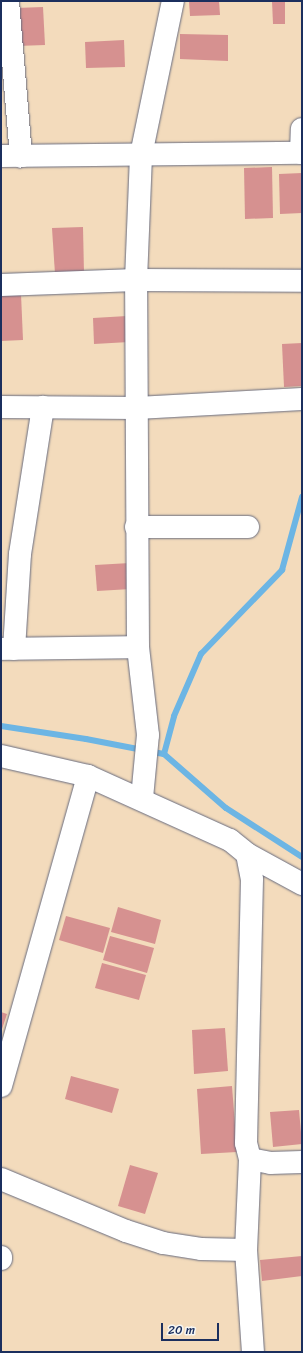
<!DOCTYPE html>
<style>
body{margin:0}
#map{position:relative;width:303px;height:1353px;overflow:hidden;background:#f3dbbc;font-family:Sriracha,sans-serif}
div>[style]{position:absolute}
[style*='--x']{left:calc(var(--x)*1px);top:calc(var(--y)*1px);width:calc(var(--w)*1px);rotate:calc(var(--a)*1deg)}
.stream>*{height:6px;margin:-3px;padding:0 3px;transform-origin:3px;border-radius:3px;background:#6cb5e4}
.building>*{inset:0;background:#d69190}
.roads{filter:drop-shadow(0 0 1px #676b7f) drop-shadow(0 0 1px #676b7f)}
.street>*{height:22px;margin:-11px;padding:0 11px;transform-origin:11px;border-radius:11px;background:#fff}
span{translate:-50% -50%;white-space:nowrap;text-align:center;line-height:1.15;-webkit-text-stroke:4px #f6f6f2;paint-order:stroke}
.frame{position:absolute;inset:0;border:2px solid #1b2f5e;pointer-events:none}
.scale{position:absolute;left:161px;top:1323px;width:58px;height:18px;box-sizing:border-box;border:2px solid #1b2f5e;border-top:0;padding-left:5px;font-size:12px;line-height:14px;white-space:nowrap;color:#1b2f5e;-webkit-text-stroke:3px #f6f6f2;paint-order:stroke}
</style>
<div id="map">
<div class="stream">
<div style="--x:1;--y:726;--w:86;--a:8.7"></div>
<div style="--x:86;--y:739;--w:79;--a:10.9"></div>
<div style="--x:164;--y:754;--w:82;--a:41.1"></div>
<div style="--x:226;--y:808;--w:90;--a:32.8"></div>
<div style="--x:164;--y:754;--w:39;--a:-75"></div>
<div style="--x:174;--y:716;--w:68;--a:-66.5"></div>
<div style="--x:201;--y:654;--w:117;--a:-46"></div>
<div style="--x:282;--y:570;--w:76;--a:-74.7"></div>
</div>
<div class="building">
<div style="clip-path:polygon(189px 1px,219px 1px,220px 15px,190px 16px)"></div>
<div style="clip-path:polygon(272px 1px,285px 1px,285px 24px,273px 24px)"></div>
<div style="clip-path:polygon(43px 7px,45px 45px,17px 46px,16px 8px)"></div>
<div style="clip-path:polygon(180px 34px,228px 35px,228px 61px,180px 59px)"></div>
<div style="clip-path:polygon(124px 40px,125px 67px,86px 68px,85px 42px)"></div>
<div style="clip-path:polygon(272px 167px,273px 218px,245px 219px,244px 168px)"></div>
<div style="clip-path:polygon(302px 173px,302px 213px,280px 214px,279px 174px)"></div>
<div style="clip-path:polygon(83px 227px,84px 273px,55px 274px,52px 228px)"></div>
<div style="clip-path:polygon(21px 294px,23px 340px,1px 341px,1px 295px)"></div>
<div style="clip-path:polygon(127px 316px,129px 342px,94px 344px,93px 318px)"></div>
<div style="clip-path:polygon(302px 343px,302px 386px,284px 387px,282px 344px)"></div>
<div style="clip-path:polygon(130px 563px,131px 589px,97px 591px,95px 565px)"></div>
<div style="clip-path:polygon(118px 907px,161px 920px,155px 944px,111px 932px)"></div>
<div style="clip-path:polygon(66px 916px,110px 928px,103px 953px,59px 940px)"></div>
<div style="clip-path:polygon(110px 936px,154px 948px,147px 973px,103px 960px)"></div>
<div style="clip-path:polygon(102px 963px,146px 975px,139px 1000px,95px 988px)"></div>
<div style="clip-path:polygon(1px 1012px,7px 1014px,1px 1032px)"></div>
<div style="clip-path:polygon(225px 1028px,228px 1071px,194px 1074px,192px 1030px)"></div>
<div style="clip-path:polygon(71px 1076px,119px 1089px,112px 1113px,65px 1099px)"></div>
<div style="clip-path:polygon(232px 1086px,237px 1152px,201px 1154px,197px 1089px)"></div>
<div style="clip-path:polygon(299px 1110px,302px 1144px,273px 1147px,270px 1112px)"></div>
<div style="clip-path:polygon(130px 1165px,158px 1173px,145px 1214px,118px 1206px)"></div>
<div style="clip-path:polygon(302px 1256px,302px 1276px,262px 1281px,260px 1260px)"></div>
</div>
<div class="roads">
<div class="street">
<div style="--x:8;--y:1;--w:156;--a:85.2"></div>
<div style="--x:301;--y:153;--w:24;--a:-88"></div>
<div style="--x:1;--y:156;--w:301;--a:-0.6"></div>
<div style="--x:1;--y:285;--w:135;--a:-2.1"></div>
<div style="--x:136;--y:280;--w:166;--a:0.3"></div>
<div style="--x:1;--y:407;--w:136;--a:0.4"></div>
<div style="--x:137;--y:408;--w:165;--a:-3.1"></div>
<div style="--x:136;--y:527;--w:112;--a:0"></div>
<div style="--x:1;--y:649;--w:137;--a:-0.8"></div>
<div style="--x:14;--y:649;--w:95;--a:-86.4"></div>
<div style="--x:20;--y:554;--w:149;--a:-81.1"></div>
<div style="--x:1;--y:756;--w:89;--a:12.9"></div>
<div style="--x:88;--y:776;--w:156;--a:24.3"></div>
<div style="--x:230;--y:840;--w:22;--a:39"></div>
<div style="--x:247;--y:854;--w:25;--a:79"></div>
<div style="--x:252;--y:879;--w:264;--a:91.3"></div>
<div style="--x:246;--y:1143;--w:16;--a:76"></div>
<div style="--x:250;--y:1159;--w:20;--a:11"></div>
<div style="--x:270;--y:1163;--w:32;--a:-2"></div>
<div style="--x:142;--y:798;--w:63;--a:-84.6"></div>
<div style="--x:148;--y:735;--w:89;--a:-96.5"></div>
<div style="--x:138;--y:647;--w:367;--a:-90.3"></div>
<div style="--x:136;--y:280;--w:125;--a:-87.7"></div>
<div style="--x:141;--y:155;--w:157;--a:-78.3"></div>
<div style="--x:247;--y:854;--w:63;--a:28.6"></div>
<div style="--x:1;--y:1086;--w:322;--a:-74.3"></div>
<div style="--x:250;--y:1159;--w:91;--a:92.5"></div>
<div style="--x:246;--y:1250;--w:102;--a:86.1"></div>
<div style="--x:1;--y:1179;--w:135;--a:22.6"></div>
<div style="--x:126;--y:1231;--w:39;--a:18"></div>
<div style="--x:163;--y:1243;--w:38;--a:9"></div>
<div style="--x:201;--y:1249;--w:45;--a:1.3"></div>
<div style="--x:1;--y:1257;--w:2;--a:90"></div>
</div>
</div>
<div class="frame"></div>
<div class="scale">20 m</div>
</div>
